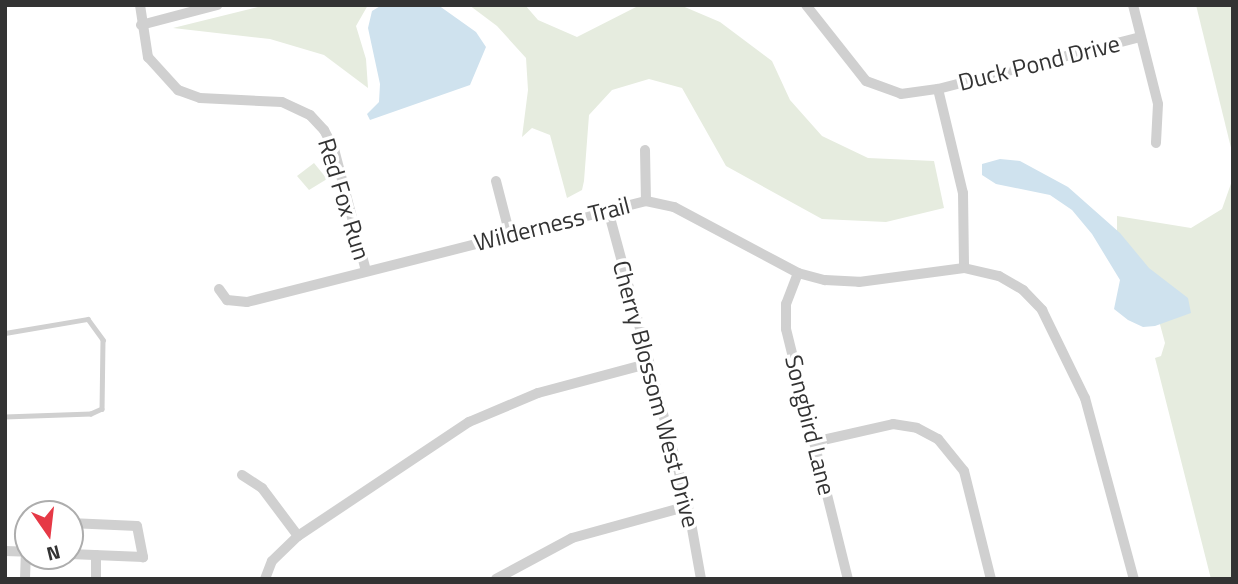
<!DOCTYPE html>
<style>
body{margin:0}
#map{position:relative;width:1238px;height:584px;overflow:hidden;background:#fff;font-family:"Titillium Web",sans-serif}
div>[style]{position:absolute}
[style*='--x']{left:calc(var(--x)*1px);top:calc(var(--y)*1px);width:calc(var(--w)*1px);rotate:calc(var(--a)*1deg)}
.green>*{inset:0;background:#e6ecdf}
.water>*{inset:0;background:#cfe2ee}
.service>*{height:4.5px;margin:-2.25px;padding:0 2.25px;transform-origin:2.25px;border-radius:2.25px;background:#d0d0d0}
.minor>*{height:10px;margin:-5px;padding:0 5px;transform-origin:5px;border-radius:5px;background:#d0d0d0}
span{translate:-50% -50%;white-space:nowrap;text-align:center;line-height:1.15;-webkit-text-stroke:7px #fff;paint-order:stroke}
.street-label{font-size:24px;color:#333}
.frame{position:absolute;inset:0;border:7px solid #333;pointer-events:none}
.north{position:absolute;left:14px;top:500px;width:70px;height:70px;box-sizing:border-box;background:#fff;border:2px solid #adadad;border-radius:50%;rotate:166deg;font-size:19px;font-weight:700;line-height:28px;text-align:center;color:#333}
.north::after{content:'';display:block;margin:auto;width:24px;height:32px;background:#e63946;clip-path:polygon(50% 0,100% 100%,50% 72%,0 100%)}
</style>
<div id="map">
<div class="green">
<div style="clip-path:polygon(266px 5px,368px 5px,356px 26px,366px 59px,368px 88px,324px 55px,270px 39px,173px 28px)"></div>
<div style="clip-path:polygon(469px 5px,525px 5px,538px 20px,577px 37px,640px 5px,680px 5px,720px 22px,772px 61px,790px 100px,822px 136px,868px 158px,934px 161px,944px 208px,886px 222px,822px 219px,726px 166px,682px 88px,649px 79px,612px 90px,589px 115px,584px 181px,582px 190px,567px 198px,550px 135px,532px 128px,522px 137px,528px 90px,526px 58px,497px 26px)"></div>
<div style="clip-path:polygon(1196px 5px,1233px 5px,1233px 156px)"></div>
<div style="clip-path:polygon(314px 163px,327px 179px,309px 190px,297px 176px)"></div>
<div style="clip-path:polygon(1233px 178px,1233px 579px,1211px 579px,1155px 358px,1161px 356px,1165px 343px,1155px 306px,1117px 246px,1117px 216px,1191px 228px,1222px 209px)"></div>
</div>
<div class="water">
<div style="clip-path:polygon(382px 5px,438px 5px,476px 32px,486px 47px,470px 85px,370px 120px,367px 114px,379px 102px,380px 84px,368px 28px,372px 11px)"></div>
<div style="clip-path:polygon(1000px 159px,1020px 161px,1068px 187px,1120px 233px,1149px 268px,1188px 298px,1191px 313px,1155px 326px,1143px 327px,1128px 320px,1114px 309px,1120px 280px,1092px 234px,1072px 210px,1050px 195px,996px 184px,982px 175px,982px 164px)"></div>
</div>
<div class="service">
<div style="--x:5;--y:333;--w:84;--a:-9.6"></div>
<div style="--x:88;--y:319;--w:26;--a:54"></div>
<div style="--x:103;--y:340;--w:69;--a:90.8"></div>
<div style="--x:102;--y:409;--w:12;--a:156"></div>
<div style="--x:91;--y:414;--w:86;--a:178"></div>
</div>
<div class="minor">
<div style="--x:140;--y:5;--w:53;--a:81.3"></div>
<div style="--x:148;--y:57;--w:45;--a:47.7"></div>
<div style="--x:178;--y:90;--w:23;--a:20"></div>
<div style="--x:200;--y:98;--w:82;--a:2.8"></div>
<div style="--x:282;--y:102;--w:31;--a:25"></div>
<div style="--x:310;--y:115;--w:21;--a:47"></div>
<div style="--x:324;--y:130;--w:21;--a:62"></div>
<div style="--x:334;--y:149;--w:126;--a:75.3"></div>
<div style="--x:806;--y:5;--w:97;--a:51.7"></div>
<div style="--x:866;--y:81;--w:37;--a:20"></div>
<div style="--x:901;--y:94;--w:37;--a:-8"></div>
<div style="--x:938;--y:89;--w:209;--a:-14.4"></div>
<div style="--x:1133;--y:5;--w:102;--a:75.8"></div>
<div style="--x:1158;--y:104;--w:39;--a:93"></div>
<div style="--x:141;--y:25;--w:79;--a:-14.7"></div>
<div style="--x:938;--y:89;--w:107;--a:76.5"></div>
<div style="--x:963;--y:193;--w:75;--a:89.2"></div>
<div style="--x:645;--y:150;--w:51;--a:88.9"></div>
<div style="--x:496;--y:181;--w:56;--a:75.5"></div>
<div style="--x:608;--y:210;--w:307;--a:74.9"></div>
<div style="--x:688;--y:506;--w:74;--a:79.9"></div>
<div style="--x:798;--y:273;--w:33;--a:111"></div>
<div style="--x:786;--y:304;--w:25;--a:90"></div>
<div style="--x:786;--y:329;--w:258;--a:76.1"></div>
<div style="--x:219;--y:289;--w:14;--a:54"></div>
<div style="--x:227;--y:300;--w:20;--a:6"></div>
<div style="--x:247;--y:302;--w:412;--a:-14.2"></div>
<div style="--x:646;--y:201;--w:29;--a:12"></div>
<div style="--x:674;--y:207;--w:140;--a:28"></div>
<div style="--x:798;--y:273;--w:28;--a:15"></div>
<div style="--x:825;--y:280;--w:34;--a:3"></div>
<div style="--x:859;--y:282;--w:106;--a:-7.6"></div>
<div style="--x:964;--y:268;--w:36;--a:13"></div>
<div style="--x:999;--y:276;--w:28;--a:30"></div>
<div style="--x:1023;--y:290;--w:28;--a:46"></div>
<div style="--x:1042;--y:310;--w:98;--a:64"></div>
<div style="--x:1085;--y:398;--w:188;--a:74.9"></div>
<div style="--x:814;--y:442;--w:81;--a:-12.8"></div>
<div style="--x:893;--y:424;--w:24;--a:9"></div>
<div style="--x:917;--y:428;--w:24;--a:28"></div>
<div style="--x:938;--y:439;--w:41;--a:50.9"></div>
<div style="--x:964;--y:471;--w:111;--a:76"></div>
<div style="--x:242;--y:475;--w:24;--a:33"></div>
<div style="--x:262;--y:488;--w:60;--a:53.1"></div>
<div style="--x:70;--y:523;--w:67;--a:2.6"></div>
<div style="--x:137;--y:526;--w:32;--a:79"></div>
<div style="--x:143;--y:557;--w:73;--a:-177.6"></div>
<div style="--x:5;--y:551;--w:23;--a:2"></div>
<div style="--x:25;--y:579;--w:27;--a:-88"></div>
<div style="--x:96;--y:579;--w:24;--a:-90"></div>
<div style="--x:265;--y:579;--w:19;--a:-69"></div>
<div style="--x:272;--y:561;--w:36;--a:-44"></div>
<div style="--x:298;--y:536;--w:206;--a:-33.7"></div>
<div style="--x:469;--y:422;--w:75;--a:-22.8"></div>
<div style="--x:538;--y:393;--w:113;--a:-14.9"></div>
<div style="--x:496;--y:579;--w:86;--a:-28.3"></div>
<div style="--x:572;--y:538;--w:120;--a:-15.4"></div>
</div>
<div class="street-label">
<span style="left:1039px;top:63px;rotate:-14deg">Duck Pond Drive</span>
<span style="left:344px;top:199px;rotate:73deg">Red Fox Run</span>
<span style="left:552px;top:224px;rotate:-14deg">Wilderness Trail</span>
<span style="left:656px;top:394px;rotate:75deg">Cherry Blossom West Drive</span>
<span style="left:810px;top:425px;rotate:76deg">Songbird Lane</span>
</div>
<div class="frame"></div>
<div class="north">N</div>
</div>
